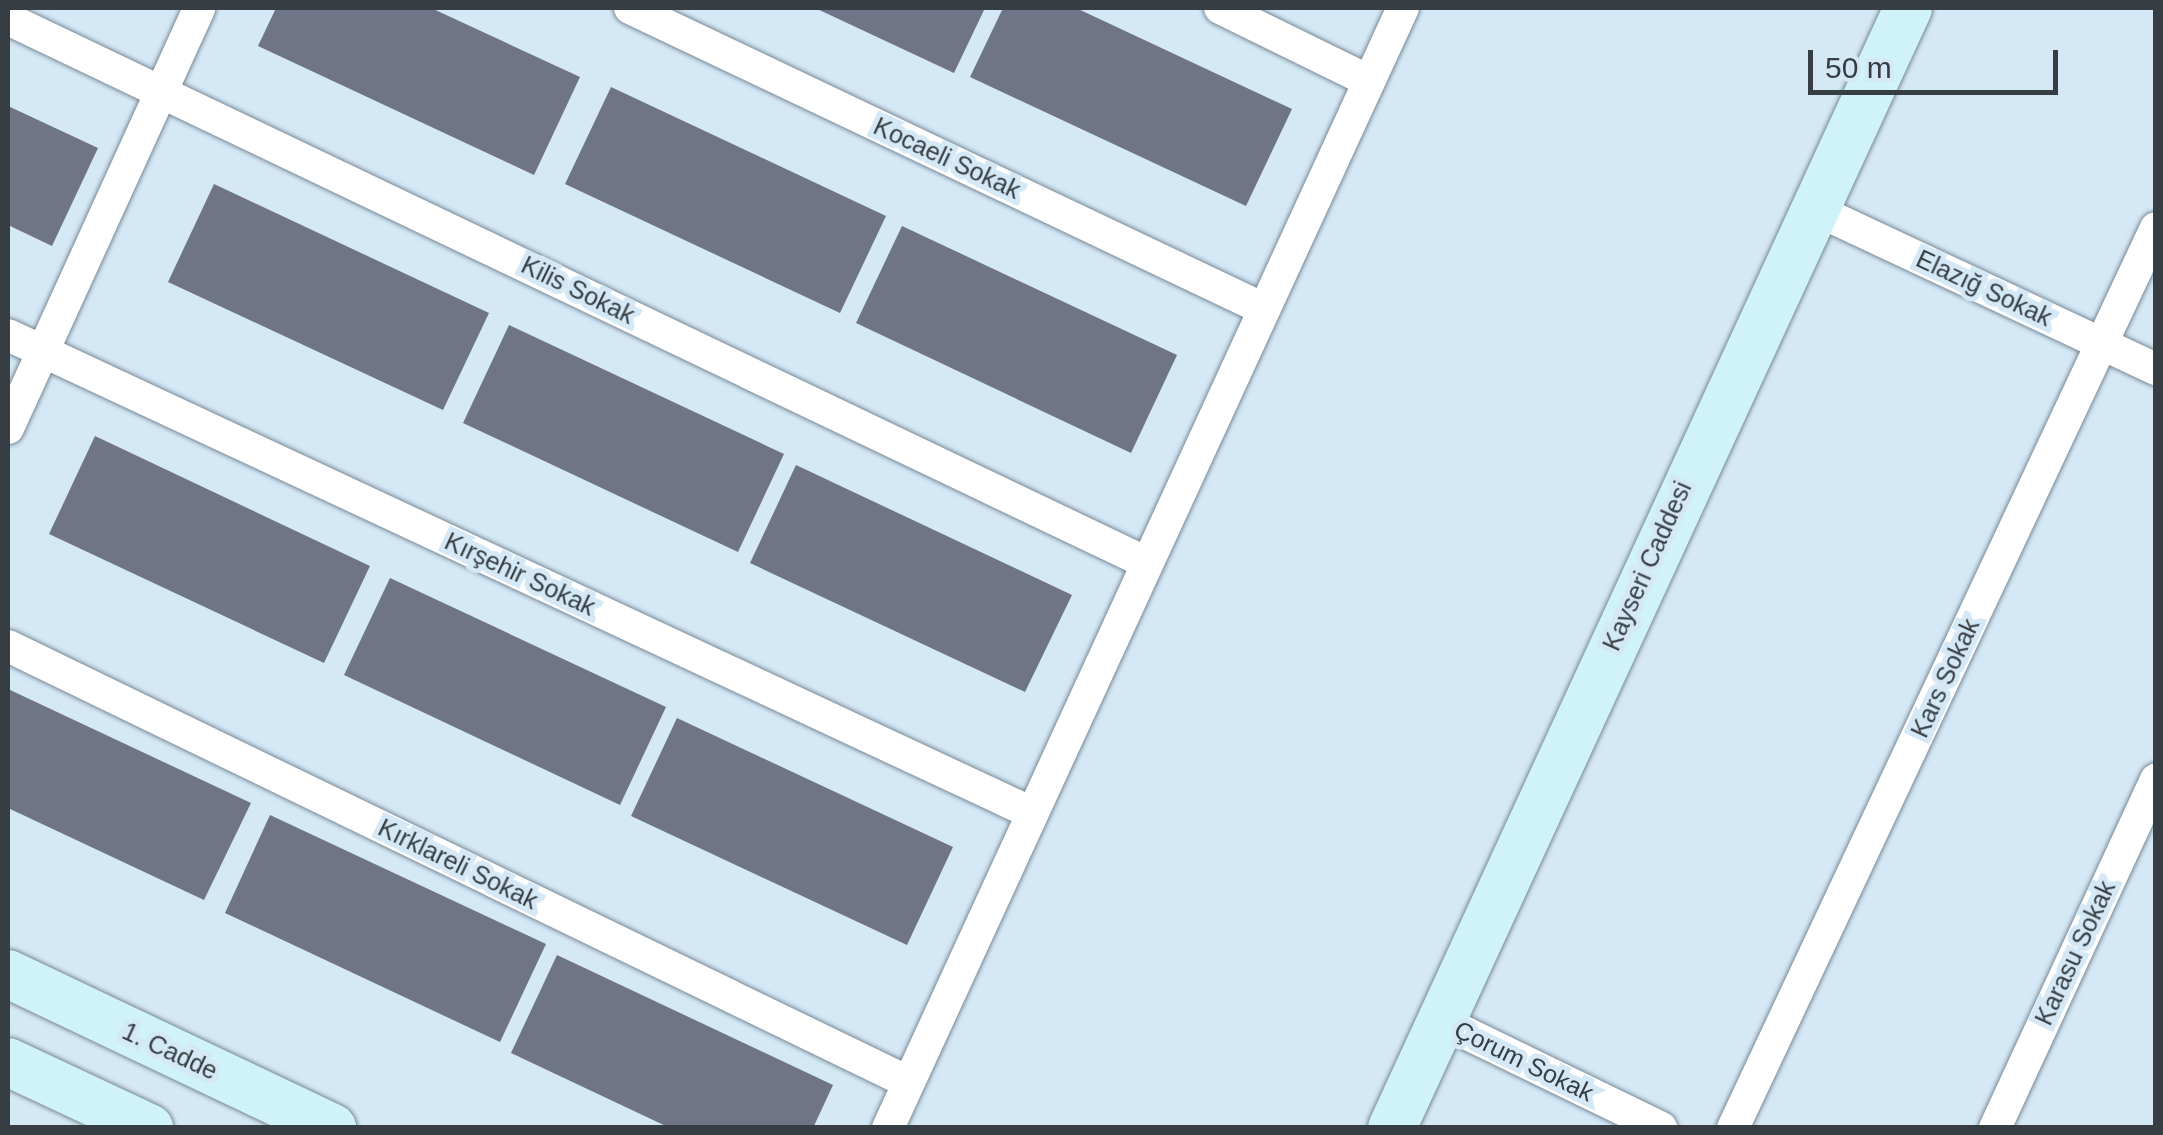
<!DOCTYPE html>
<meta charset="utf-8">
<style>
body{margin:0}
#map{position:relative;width:2163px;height:1135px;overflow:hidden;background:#d5e8f6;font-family:Arial,sans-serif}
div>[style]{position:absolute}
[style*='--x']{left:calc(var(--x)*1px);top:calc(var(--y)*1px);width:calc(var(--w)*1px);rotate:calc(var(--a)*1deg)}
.building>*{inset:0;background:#6f7486}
.roads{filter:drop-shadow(0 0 2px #788996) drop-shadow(0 0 2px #788996)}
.street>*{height:32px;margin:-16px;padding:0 16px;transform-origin:16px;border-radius:16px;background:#fff}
.secondary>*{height:48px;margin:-24px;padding:0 24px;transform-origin:24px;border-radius:24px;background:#cff3f8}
span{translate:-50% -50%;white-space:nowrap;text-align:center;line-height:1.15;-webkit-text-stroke:10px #d5e8f6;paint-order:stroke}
.street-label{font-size:25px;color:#363e43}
.frame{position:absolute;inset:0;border:10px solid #363e43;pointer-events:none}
.scale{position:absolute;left:1808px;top:50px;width:250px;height:45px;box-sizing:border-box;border:5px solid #363e43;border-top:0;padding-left:12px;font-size:30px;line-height:35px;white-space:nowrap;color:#363e43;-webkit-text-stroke:8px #d5e8f6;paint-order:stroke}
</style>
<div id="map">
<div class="building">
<div style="clip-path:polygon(276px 8px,431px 8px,580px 77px,534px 175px,258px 46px)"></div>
<div style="clip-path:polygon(815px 8px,985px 8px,954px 73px)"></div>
<div style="clip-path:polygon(1003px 8px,1076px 8px,1292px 109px,1246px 206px,970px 77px)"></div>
<div style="clip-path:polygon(611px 87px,886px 216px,840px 313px,565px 184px)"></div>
<div style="clip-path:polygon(8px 106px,98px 148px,52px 246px,8px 225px)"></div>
<div style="clip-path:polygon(214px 184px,489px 313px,443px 410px,168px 282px)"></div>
<div style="clip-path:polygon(902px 226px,1177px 355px,1131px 453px,856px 323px)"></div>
<div style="clip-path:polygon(509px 325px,784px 454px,738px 552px,463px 423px)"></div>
<div style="clip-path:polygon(95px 436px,370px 566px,324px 663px,49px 534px)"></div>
<div style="clip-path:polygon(796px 465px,1072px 595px,1025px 692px,750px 563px)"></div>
<div style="clip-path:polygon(390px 578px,666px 707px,620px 805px,344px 675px)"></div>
<div style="clip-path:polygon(8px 689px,251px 803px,204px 900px,8px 808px)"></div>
<div style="clip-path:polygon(677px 718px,953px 847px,907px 945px,631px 816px)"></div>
<div style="clip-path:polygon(270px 815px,546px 944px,500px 1042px,225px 913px)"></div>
<div style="clip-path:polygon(557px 955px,833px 1085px,813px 1128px,670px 1128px,511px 1053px)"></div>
</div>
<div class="roads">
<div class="street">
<div style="--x:630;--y:8;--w:702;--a:25.4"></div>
<div style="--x:1220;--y:8;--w:166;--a:26.1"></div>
<div style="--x:8;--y:19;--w:1262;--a:25.53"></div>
<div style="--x:1812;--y:208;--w:380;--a:25.1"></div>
<div style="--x:8;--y:335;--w:1130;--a:25.02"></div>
<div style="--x:8;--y:428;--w:461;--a:-65.5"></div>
<div style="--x:8;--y:646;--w:1000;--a:25.85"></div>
<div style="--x:1441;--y:1021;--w:245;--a:25.9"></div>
<div style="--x:888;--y:1128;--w:1233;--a:-65.31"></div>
<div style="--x:1733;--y:1128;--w:994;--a:-64.83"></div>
<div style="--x:1995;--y:1128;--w:384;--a:-65.2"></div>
</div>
<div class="secondary">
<div style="--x:8;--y:974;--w:359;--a:25.4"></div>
<div style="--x:8;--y:1062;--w:156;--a:25.1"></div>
<div style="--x:1392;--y:1128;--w:1233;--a:-65.26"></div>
</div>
</div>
<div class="street-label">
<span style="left:947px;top:158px;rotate:25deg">Kocaeli Sokak</span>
<span style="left:1984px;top:288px;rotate:25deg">Elazığ Sokak</span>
<span style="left:578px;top:290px;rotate:26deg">Kilis Sokak</span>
<span style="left:1647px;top:566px;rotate:-66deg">Kayseri Caddesi</span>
<span style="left:520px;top:574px;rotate:25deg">Kırşehir Sokak</span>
<span style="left:1945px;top:678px;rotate:-65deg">Kars Sokak</span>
<span style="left:458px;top:864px;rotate:26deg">Kırklareli Sokak</span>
<span style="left:2075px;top:953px;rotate:-65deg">Karasu Sokak</span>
<span style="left:170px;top:1051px;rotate:25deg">1. Cadde</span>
<span style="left:1524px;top:1061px;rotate:26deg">Çorum Sokak</span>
</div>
<div class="frame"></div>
<div class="scale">50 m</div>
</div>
